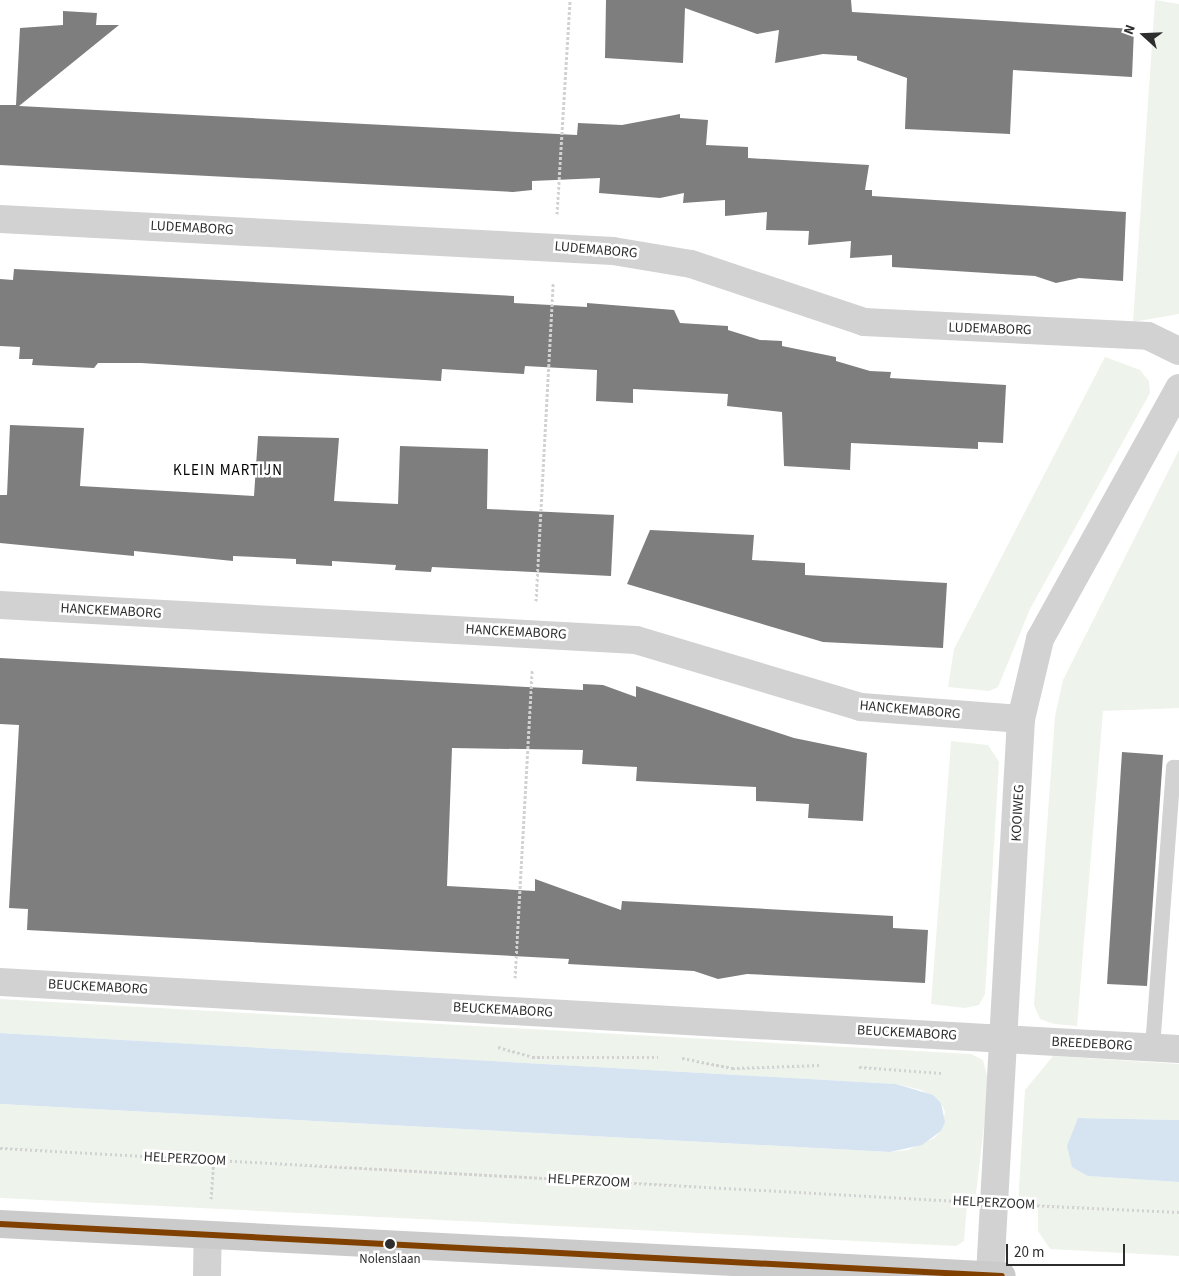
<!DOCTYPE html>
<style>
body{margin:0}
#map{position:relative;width:1179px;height:1276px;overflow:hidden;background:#fff;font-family:"Source Sans 3",sans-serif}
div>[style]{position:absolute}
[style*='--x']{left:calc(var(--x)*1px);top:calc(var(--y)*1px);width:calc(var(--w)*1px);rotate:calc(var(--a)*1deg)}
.green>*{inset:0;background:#eef4eb}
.water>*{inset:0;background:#d6e4f1}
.building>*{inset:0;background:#7e7e7e}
.path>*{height:3px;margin-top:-1.5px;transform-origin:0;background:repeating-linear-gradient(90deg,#d2d2d2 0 2.5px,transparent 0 5px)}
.lane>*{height:15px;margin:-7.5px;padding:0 7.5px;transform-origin:7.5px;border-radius:7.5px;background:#d2d2d2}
.street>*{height:28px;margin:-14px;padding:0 14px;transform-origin:14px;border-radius:14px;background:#d2d2d2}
.secondary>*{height:28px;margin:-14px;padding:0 14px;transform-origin:14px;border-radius:14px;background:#cbcbcb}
.bus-1>*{height:6px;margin:-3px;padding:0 3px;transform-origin:3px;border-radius:3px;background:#804000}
.dots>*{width:14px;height:14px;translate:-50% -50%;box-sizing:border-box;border:2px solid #fff;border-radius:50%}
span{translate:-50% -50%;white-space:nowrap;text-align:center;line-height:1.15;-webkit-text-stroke:5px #fff;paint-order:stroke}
.bus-label{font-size:13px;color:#2d2d2d}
.street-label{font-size:14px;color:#2d2d2d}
.neighbourhood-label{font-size:15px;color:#000;letter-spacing:1px}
.north{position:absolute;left:1119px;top:10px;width:50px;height:50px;-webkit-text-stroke:4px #fff;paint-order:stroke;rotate:290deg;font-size:14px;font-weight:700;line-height:20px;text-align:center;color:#2d2d2d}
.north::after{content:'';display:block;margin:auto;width:18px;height:22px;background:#2d2d2d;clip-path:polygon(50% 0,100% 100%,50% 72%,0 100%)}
.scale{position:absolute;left:1006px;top:1244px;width:119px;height:22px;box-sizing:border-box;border:2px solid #2d2d2d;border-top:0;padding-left:6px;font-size:15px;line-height:18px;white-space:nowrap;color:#2d2d2d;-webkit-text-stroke:4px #fff;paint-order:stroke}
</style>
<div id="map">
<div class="green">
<div style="clip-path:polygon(1155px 0,1179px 4px,1179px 314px,1133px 322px)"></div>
<div style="clip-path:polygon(1105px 357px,1140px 370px,1149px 381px,1150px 393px,1030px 609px,998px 687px,989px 691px,948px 687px,954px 649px)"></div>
<div style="clip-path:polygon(1179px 450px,1179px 708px,1103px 711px,1077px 1026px,1054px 1024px,1040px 1019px,1034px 1005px,1055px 716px,1063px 680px)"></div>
<div style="clip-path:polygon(951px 741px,988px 745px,999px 762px,985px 994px,979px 1005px,964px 1008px,931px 1004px)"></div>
<div style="clip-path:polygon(0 999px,971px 1054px,983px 1060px,989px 1084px,975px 1202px,967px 1203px,964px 1241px,956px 1246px,0 1198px,0 1104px,890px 1152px,908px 1150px,934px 1138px,941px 1131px,945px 1112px,941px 1103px,921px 1090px,896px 1084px,0 1033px)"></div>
<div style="clip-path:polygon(1053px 1056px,1179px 1064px,1179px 1120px,1078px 1118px,1088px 1176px,1179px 1182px,1179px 1256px,1050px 1249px,1038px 1231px,1038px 1205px,1018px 1204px,1025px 1090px)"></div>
</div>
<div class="water">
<div style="clip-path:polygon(0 1033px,896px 1084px,933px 1095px,941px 1103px,945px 1122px,941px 1131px,922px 1145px,890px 1152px,0 1104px)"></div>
<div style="clip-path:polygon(1078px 1118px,1179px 1120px,1179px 1182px,1088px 1176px,1072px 1167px,1067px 1146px)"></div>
</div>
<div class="building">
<div style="clip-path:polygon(606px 0,851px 0,852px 12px,1134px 29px,1132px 77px,1013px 70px,1010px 134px,905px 129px,907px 78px,857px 60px,857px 56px,823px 54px,775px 63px,779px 30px,757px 34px,685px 8px,683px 63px,605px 58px)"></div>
<div style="clip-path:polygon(63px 11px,97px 13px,96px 25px,119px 25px,19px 106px,577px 135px,578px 123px,622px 125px,680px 114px,680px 118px,708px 120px,706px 145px,748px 147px,748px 158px,869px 165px,865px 190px,872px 190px,872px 196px,1126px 212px,1123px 281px,1079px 278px,1056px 283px,1035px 276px,892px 267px,892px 255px,850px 258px,851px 241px,808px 245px,809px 231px,766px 230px,767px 212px,725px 216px,725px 200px,683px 203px,684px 193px,660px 198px,599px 193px,600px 178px,532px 181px,532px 190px,513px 192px,0 165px,0 105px,16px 105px,20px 28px,63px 25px)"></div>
<div style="clip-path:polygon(14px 269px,514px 296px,514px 303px,587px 307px,587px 303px,674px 310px,680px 323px,728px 326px,728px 330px,760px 340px,782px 341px,782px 346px,836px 357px,836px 361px,870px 371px,891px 372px,890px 378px,1006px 385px,1003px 443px,978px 442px,978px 449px,851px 443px,850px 470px,784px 466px,782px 412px,727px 406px,728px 394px,633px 389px,633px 403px,596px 401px,597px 370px,525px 366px,524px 374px,442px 369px,441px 381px,141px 363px,98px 363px,94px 368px,32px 365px,33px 359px,19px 359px,20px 347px,0 346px,0 279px,13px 280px)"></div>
<div style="clip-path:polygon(10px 425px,84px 428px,80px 486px,254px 496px,258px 436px,339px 438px,334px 501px,398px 504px,400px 446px,488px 449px,487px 509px,614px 515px,611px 576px,432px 567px,431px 572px,395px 570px,396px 565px,332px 561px,332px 566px,296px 564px,296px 559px,233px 556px,233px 561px,134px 551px,134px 556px,0 543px,0 495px,7px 495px)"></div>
<div style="clip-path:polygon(650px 530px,754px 535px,752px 560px,805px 563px,805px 575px,947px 583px,943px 648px,823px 642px,627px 584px)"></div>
<div style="clip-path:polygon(0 658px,583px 690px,583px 684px,603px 685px,636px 697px,636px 686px,794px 738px,867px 753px,863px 821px,808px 818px,809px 804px,756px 801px,756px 787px,636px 781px,637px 767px,582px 764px,583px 750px,452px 748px,447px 886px,535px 891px,535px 879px,621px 910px,622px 901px,893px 916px,893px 928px,928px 930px,925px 983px,747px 974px,718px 979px,694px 971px,568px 964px,569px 959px,27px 930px,28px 909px,9px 908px,19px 725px,0 724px)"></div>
<div style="clip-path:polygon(1122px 752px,1163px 755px,1147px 986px,1107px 984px)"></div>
</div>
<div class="path">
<div style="--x:557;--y:214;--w:214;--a:-86.5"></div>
<div style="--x:536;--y:601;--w:318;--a:-86.9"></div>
<div style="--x:515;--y:978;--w:308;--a:-86.8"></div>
<div style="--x:498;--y:1047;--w:35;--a:16"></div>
<div style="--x:532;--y:1057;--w:126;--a:0"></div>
<div style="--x:682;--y:1058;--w:51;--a:11.3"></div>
<div style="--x:732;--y:1068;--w:87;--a:-2"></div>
<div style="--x:859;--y:1067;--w:83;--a:4.1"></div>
<div style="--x:0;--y:1148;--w:960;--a:3.16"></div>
<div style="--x:211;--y:1199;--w:39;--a:-86"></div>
<div style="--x:1027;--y:1205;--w:152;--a:2.6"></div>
</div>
<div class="lane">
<div style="--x:1152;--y:1047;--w:281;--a:-85.7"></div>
<div style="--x:1173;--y:767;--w:6;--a:0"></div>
</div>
<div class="street">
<div style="--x:0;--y:219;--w:614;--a:2.99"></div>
<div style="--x:613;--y:251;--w:79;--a:9.5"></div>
<div style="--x:691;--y:264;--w:182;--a:18.5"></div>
<div style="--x:864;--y:322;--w:284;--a:2.8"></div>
<div style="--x:1148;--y:336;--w:34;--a:26"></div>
<div style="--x:0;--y:605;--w:637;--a:3.15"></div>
<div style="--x:636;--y:640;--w:235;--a:16.6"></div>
<div style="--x:861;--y:707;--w:160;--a:4.3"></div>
<div style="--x:0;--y:982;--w:1181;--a:3.25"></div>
<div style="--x:990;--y:1275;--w:557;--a:-86.81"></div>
<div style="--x:1021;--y:719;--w:82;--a:-76.6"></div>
<div style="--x:1040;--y:639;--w:287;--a:-61"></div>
<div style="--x:207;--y:1276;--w:39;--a:-89"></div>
</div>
<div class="secondary">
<div style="--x:0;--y:1224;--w:1003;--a:2.97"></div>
</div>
<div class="bus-1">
<div style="--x:0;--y:1224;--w:1003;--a:2.97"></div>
</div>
<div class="dots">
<div style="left:390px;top:1244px;background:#2d2d2d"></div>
</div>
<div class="bus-label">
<span style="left:390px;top:1259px">Nolenslaan</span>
</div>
<div class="street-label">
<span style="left:192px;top:228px;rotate:3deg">LUDEMABORG</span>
<span style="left:596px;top:250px;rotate:5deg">LUDEMABORG</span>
<span style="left:990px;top:329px;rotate:2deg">LUDEMABORG</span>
<span style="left:111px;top:611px;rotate:3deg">HANCKEMABORG</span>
<span style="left:516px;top:632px;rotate:3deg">HANCKEMABORG</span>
<span style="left:910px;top:710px;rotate:5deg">HANCKEMABORG</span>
<span style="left:1018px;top:813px;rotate:-87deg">KOOIWEG</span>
<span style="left:98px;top:987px;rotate:3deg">BEUCKEMABORG</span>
<span style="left:503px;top:1010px;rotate:3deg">BEUCKEMABORG</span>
<span style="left:907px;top:1033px;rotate:3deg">BEUCKEMABORG</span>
<span style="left:1092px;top:1044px;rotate:3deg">BREEDEBORG</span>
<span style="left:185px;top:1159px;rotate:3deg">HELPERZOOM</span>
<span style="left:589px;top:1181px;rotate:3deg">HELPERZOOM</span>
<span style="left:994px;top:1203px;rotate:3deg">HELPERZOOM</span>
</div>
<div class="neighbourhood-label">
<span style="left:228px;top:471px">KLEIN MARTIJN</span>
</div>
<div class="north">N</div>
<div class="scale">20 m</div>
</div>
